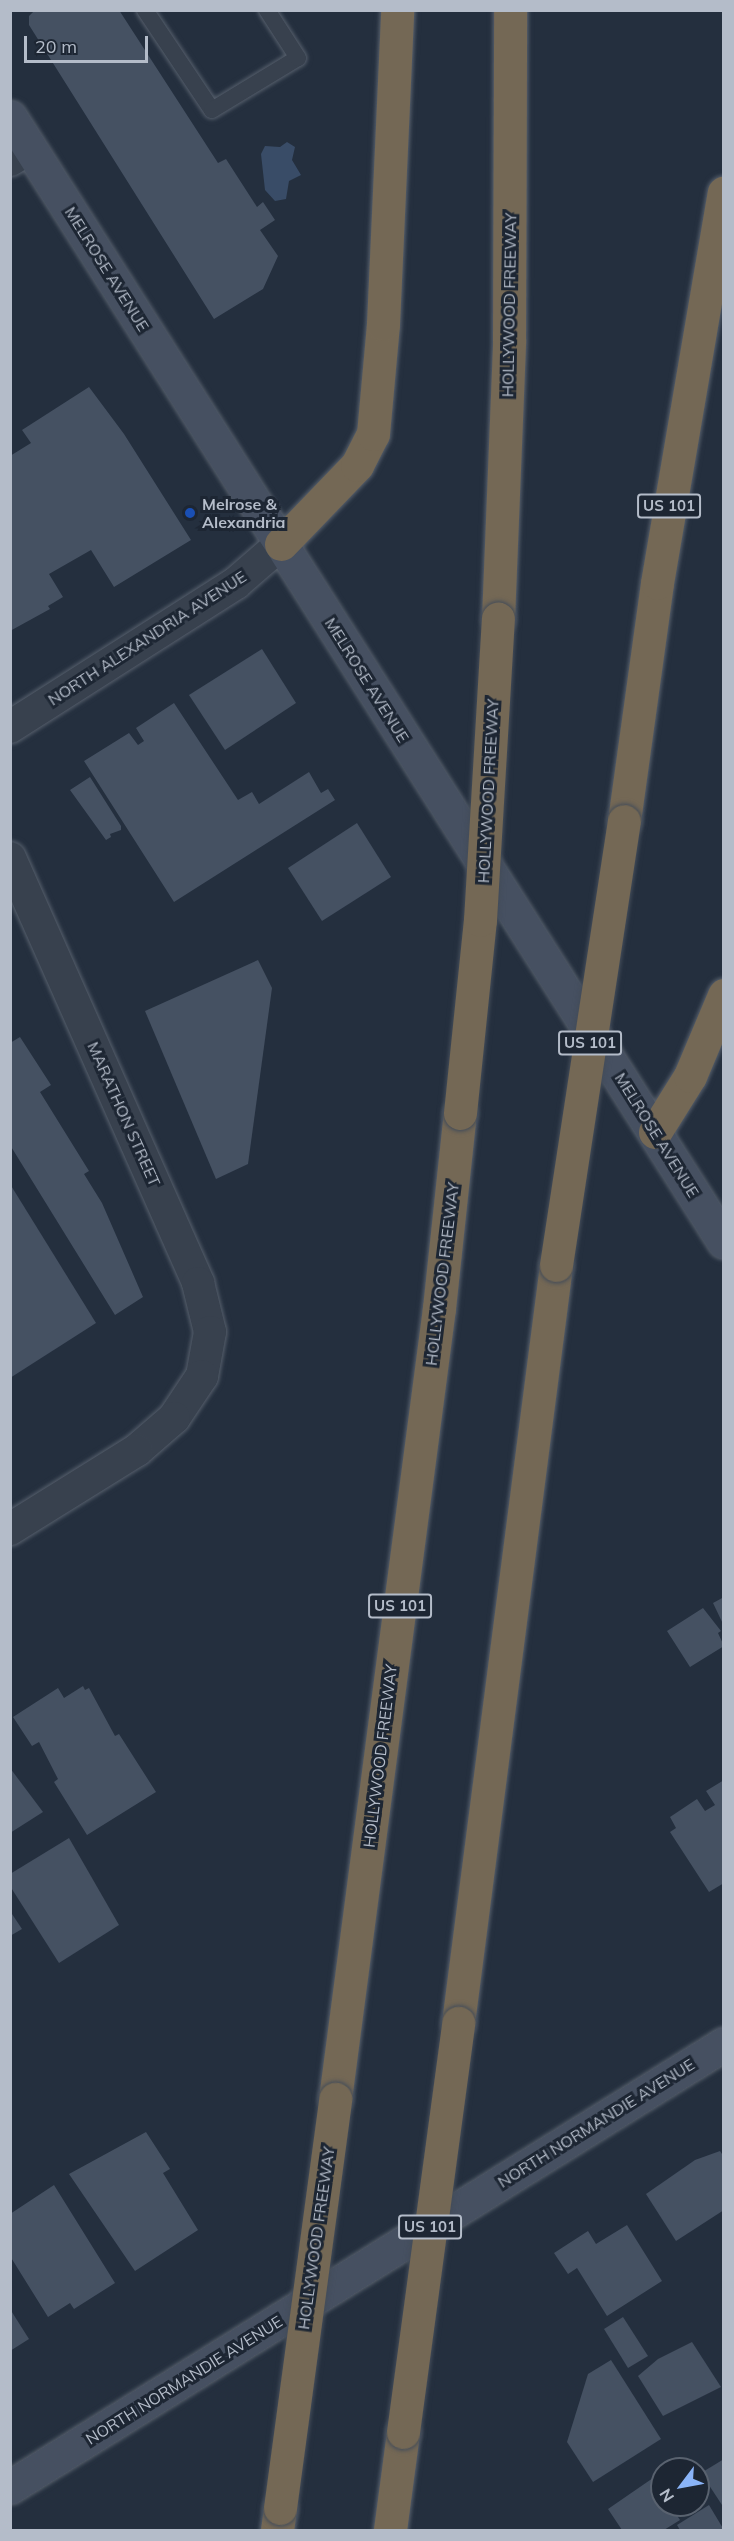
<!DOCTYPE html>
<style>
body{margin:0}
#map{position:relative;width:734px;height:2541px;overflow:hidden;background:#242f3e;font-family:Mulish,sans-serif}
div>[style]{position:absolute}
.water>*{inset:0;background:#394c67}
.building>*{inset:0;background:#455162}
.roads{filter:drop-shadow(0 0 2px #565f6c) drop-shadow(0 0 2px #565f6c)}
.service>*{height:16px;margin:-8px;padding:0 8px;transform-origin:8px;border-radius:8px;background:#38414e}
.minor>*{height:32px;margin:-16px;padding:0 16px;transform-origin:16px;border-radius:16px;background:#38414e}
.secondary>*{height:33px;margin:-16.5px;padding:0 16.5px;transform-origin:16.5px;border-radius:16.5px;background:#465061}
.motorway>*{height:33px;margin:-16.5px;padding:0 16.5px;transform-origin:16.5px;border-radius:16.5px;background:#746855}
.bridges{filter:drop-shadow(0 0 2px #434c59) drop-shadow(0 0 2px #434c59)}
.motorway-bridge>*{height:33px;margin:-16.5px;padding:0 16.5px;transform-origin:16.5px;border-radius:16.5px;background:#746855}
.dots>*{width:16px;height:16px;translate:-50% -50%;box-sizing:border-box;border:3px solid #1d2633;border-radius:50%}
span{translate:-50% -50%;white-space:nowrap;text-align:center;line-height:1.15;-webkit-text-stroke:6px #1d2633;paint-order:stroke}
.shield-label span{padding:2px 4px;background:#1d2633;border:2px solid;border-radius:4px;-webkit-text-stroke-width:0}
.shield-label{font-size:15px;color:#b4bcc9;font-weight:700}
.street-label{font-size:16px;color:#b4bcc9}
.poi-label{font-size:16px;color:#b4bcc9;font-weight:700}
.left{translate:0 -50%;text-align:left}
.frame{position:absolute;inset:0;border:12px solid #b4bcc9;pointer-events:none}
.north{position:absolute;left:650px;top:2457px;width:60px;height:60px;box-sizing:border-box;background:#1d2633;border:2px solid #59626f;border-radius:50%;rotate:238deg;font-size:16px;font-weight:700;line-height:24px;text-align:center;color:#b4bcc9}
.north::after{content:'';display:block;margin:auto;width:21px;height:27px;background:#8ab4f8;clip-path:polygon(50% 0,100% 100%,50% 72%,0 100%)}
.scale{position:absolute;left:24px;top:36px;width:124px;height:27px;box-sizing:border-box;border:3px solid #b4bcc9;border-top:0;padding-left:8px;font-size:18px;line-height:21px;white-space:nowrap;color:#b4bcc9;-webkit-text-stroke:4px #1d2633;paint-order:stroke}
</style>
<div id="map">
<div class="water">
<i style="clip-path:polygon(287px 142px,295px 147px,292px 160px,301px 175px,289px 181px,286px 199px,275px 201px,265px 190px,261px 154px,265px 146px,280px 147px)"></i>
</div>
<div class="building">
<i style="clip-path:polygon(35px 10px,119px 10px,218px 163px,226px 159px,257px 207px,263px 202px,275px 220px,260px 230px,278px 256px,263px 289px,214px 319px,29px 25px,29px 16px)"></i>
<i style="clip-path:polygon(89px 387px,124px 434px,191px 540px,114px 587px,91px 550px,49px 574px,63px 597px,48px 606px,50px 609px,10px 631px,10px 456px,31px 443px,22px 430px)"></i>
<i style="clip-path:polygon(262px 649px,296px 703px,225px 750px,189px 695px)"></i>
<i style="clip-path:polygon(174px 703px,238px 800px,252px 792px,259px 804px,309px 772px,321px 793px,328px 789px,335px 800px,174px 902px,84px 761px,129px 733px,138px 745px,144px 741px,136px 728px)"></i>
<i style="clip-path:polygon(90px 777px,121px 826px,121px 830px,110px 834px,111px 837px,106px 840px,70px 790px)"></i>
<i style="clip-path:polygon(357px 823px,391px 877px,322px 921px,288px 868px)"></i>
<i style="clip-path:polygon(258px 960px,272px 988px,248px 1164px,216px 1179px,145px 1011px)"></i>
<i style="clip-path:polygon(20px 1037px,51px 1085px,40px 1092px,89px 1171px,84px 1174px,102px 1203px,143px 1297px,115px 1315px,10px 1145px,10px 1043px)"></i>
<i style="clip-path:polygon(10px 1184px,96px 1323px,10px 1378px)"></i>
<i style="clip-path:polygon(724px 1597px,724px 1626px,713px 1603px)"></i>
<i style="clip-path:polygon(703px 1608px,721px 1631px,718px 1633px,724px 1646px,690px 1667px,667px 1631px)"></i>
<i style="clip-path:polygon(83px 1686px,85px 1690px,89px 1688px,115px 1736px,119px 1734px,156px 1792px,87px 1835px,54px 1782px,58px 1779px,39px 1742px,32px 1746px,13px 1717px,58px 1688px,64px 1698px)"></i>
<i style="clip-path:polygon(10px 1768px,43px 1812px,10px 1833px)"></i>
<i style="clip-path:polygon(724px 1780px,724px 1883px,709px 1892px,670px 1832px,676px 1828px,670px 1817px,697px 1799px,705px 1811px,715px 1805px,706px 1791px)"></i>
<i style="clip-path:polygon(69px 1838px,119px 1925px,59px 1963px,10px 1886px,10px 1874px)"></i>
<i style="clip-path:polygon(10px 1911px,22px 1929px,10px 1936px)"></i>
<i style="clip-path:polygon(146px 2132px,170px 2169px,163px 2173px,198px 2230px,135px 2271px,69px 2174px)"></i>
<i style="clip-path:polygon(720px 2151px,724px 2157px,724px 2210px,676px 2241px,646px 2194px,695px 2160px)"></i>
<i style="clip-path:polygon(54px 2185px,115px 2283px,74px 2309px,70px 2303px,48px 2317px,10px 2256px,10px 2214px)"></i>
<i style="clip-path:polygon(627px 2225px,662px 2281px,607px 2316px,577px 2268px,568px 2274px,554px 2253px,588px 2231px,596px 2244px)"></i>
<i style="clip-path:polygon(10px 2309px,29px 2339px,10px 2351px)"></i>
<i style="clip-path:polygon(623px 2317px,648px 2356px,628px 2368px,604px 2329px)"></i>
<i style="clip-path:polygon(692px 2342px,721px 2387px,663px 2416px,638px 2376px,658px 2359px)"></i>
<i style="clip-path:polygon(611px 2360px,661px 2439px,593px 2482px,567px 2442px,588px 2374px)"></i>
<i style="clip-path:polygon(724px 2459px,724px 2508px,701px 2473px)"></i>
<i style="clip-path:polygon(653px 2478px,662px 2492px,662px 2505px,670px 2505px,680px 2520px,664px 2530px,622px 2530px,608px 2509px)"></i>
<i style="clip-path:polygon(709px 2505px,724px 2530px,680px 2530px,677px 2525px)"></i>
</div>
<div class="roads">
<div class="service">
<i style="left:145px;top:10px;width:120px;rotate:56.2deg"></i>
<i style="left:212px;top:110px;width:100px;rotate:-31.2deg"></i>
<i style="left:298px;top:58px;width:57px;rotate:-122.9deg"></i>
</div>
<div class="minor">
<i style="left:10px;top:160px;width:23px;rotate:-31deg"></i>
<i style="left:10px;top:727px;width:268px;rotate:-32.5deg"></i>
<i style="left:236px;top:583px;width:60px;rotate:-40.9deg"></i>
<i style="left:10px;top:858px;width:465px;rotate:66.1deg"></i>
<i style="left:198px;top:1283px;width:50px;rotate:76.2deg"></i>
<i style="left:210px;top:1332px;width:45px;rotate:100.3deg"></i>
<i style="left:202px;top:1376px;width:50px;rotate:123.7deg"></i>
<i style="left:174px;top:1418px;width:49px;rotate:139.1deg"></i>
<i style="left:137px;top:1450px;width:150px;rotate:148.1deg"></i>
</div>
<div class="secondary">
<i style="left:10px;top:117px;width:1332px;rotate:57.6deg"></i>
<i style="left:10px;top:2487px;width:840px;rotate:-31.82deg"></i>
</div>
<div class="motorway">
<i style="left:281px;top:544px;width:110px;rotate:-46.1deg"></i>
<i style="left:357px;top:465px;width:35px;rotate:-63deg"></i>
<i style="left:373px;top:434px;width:110px;rotate:-84.8deg"></i>
<i style="left:383px;top:324px;width:314px;rotate:-87.4deg"></i>
<i style="left:498px;top:619px;width:279px;rotate:-87.7deg"></i>
<i style="left:509px;top:340px;width:330px;rotate:-89.8deg"></i>
<i style="left:624px;top:821px;width:240px;rotate:-82.1deg"></i>
<i style="left:657px;top:583px;width:396px;rotate:-80.3deg"></i>
<i style="left:655px;top:1132px;width:66px;rotate:-58deg"></i>
<i style="left:690px;top:1076px;width:88px;rotate:-67.2deg"></i>
<i style="left:458px;top:2023px;width:764px;rotate:-82.63deg"></i>
<i style="left:335px;top:2099px;width:798px;rotate:-82.51deg"></i>
<i style="left:439px;top:1308px;width:196px;rotate:-83.9deg"></i>
<i style="left:277px;top:2530px;width:22px;rotate:-82deg"></i>
<i style="left:390px;top:2530px;width:99px;rotate:-82.4deg"></i>
</div>
</div>
<div class="bridges">
<div class="motorway-bridge">
<i style="left:460px;top:1113px;width:194px;rotate:-84.1deg"></i>
<i style="left:480px;top:920px;width:302px;rotate:-86.6deg"></i>
<i style="left:556px;top:1265px;width:449px;rotate:-81.3deg"></i>
<i style="left:403px;top:2432px;width:413px;rotate:-82.3deg"></i>
<i style="left:280px;top:2508px;width:413px;rotate:-82.3deg"></i>
</div>
</div>
<div class="dots">
<i style="left:190px;top:513px;background:#1a4fb4"></i>
</div>
<div class="shield-label">
<span style="left:669px;top:506px">US 101</span>
<span style="left:590px;top:1043px">US 101</span>
<span style="left:400px;top:1606px">US 101</span>
<span style="left:430px;top:2227px">US 101</span>
</div>
<div class="street-label">
<span style="left:107px;top:269px;rotate:58deg">MELROSE AVENUE</span>
<span style="left:509px;top:305px;rotate:-89deg">HOLLYWOOD FREEWAY</span>
<span style="left:147px;top:638px;rotate:-33deg">NORTH ALEXANDRIA AVENUE</span>
<span style="left:367px;top:680px;rotate:58deg">MELROSE AVENUE</span>
<span style="left:488px;top:791px;rotate:-87deg">HOLLYWOOD FREEWAY</span>
<span style="left:124px;top:1114px;rotate:66deg">MARATHON STREET</span>
<span style="left:657px;top:1135px;rotate:58deg">MELROSE AVENUE</span>
<span style="left:442px;top:1274px;rotate:-83deg">HOLLYWOOD FREEWAY</span>
<span style="left:380px;top:1756px;rotate:-83deg">HOLLYWOOD FREEWAY</span>
<span style="left:596px;top:2123px;rotate:-32deg">NORTH NORMANDIE AVENUE</span>
<span style="left:316px;top:2238px;rotate:-82deg">HOLLYWOOD FREEWAY</span>
<span style="left:184px;top:2380px;rotate:-32deg">NORTH NORMANDIE AVENUE</span>
</div>
<div class="poi-label">
<span class="left" style="left:202px;top:513px">Melrose &amp;<br>Alexandria</span>
</div>
<div class="frame"></div>
<div class="north">N</div>
<div class="scale">20 m</div>
</div>
